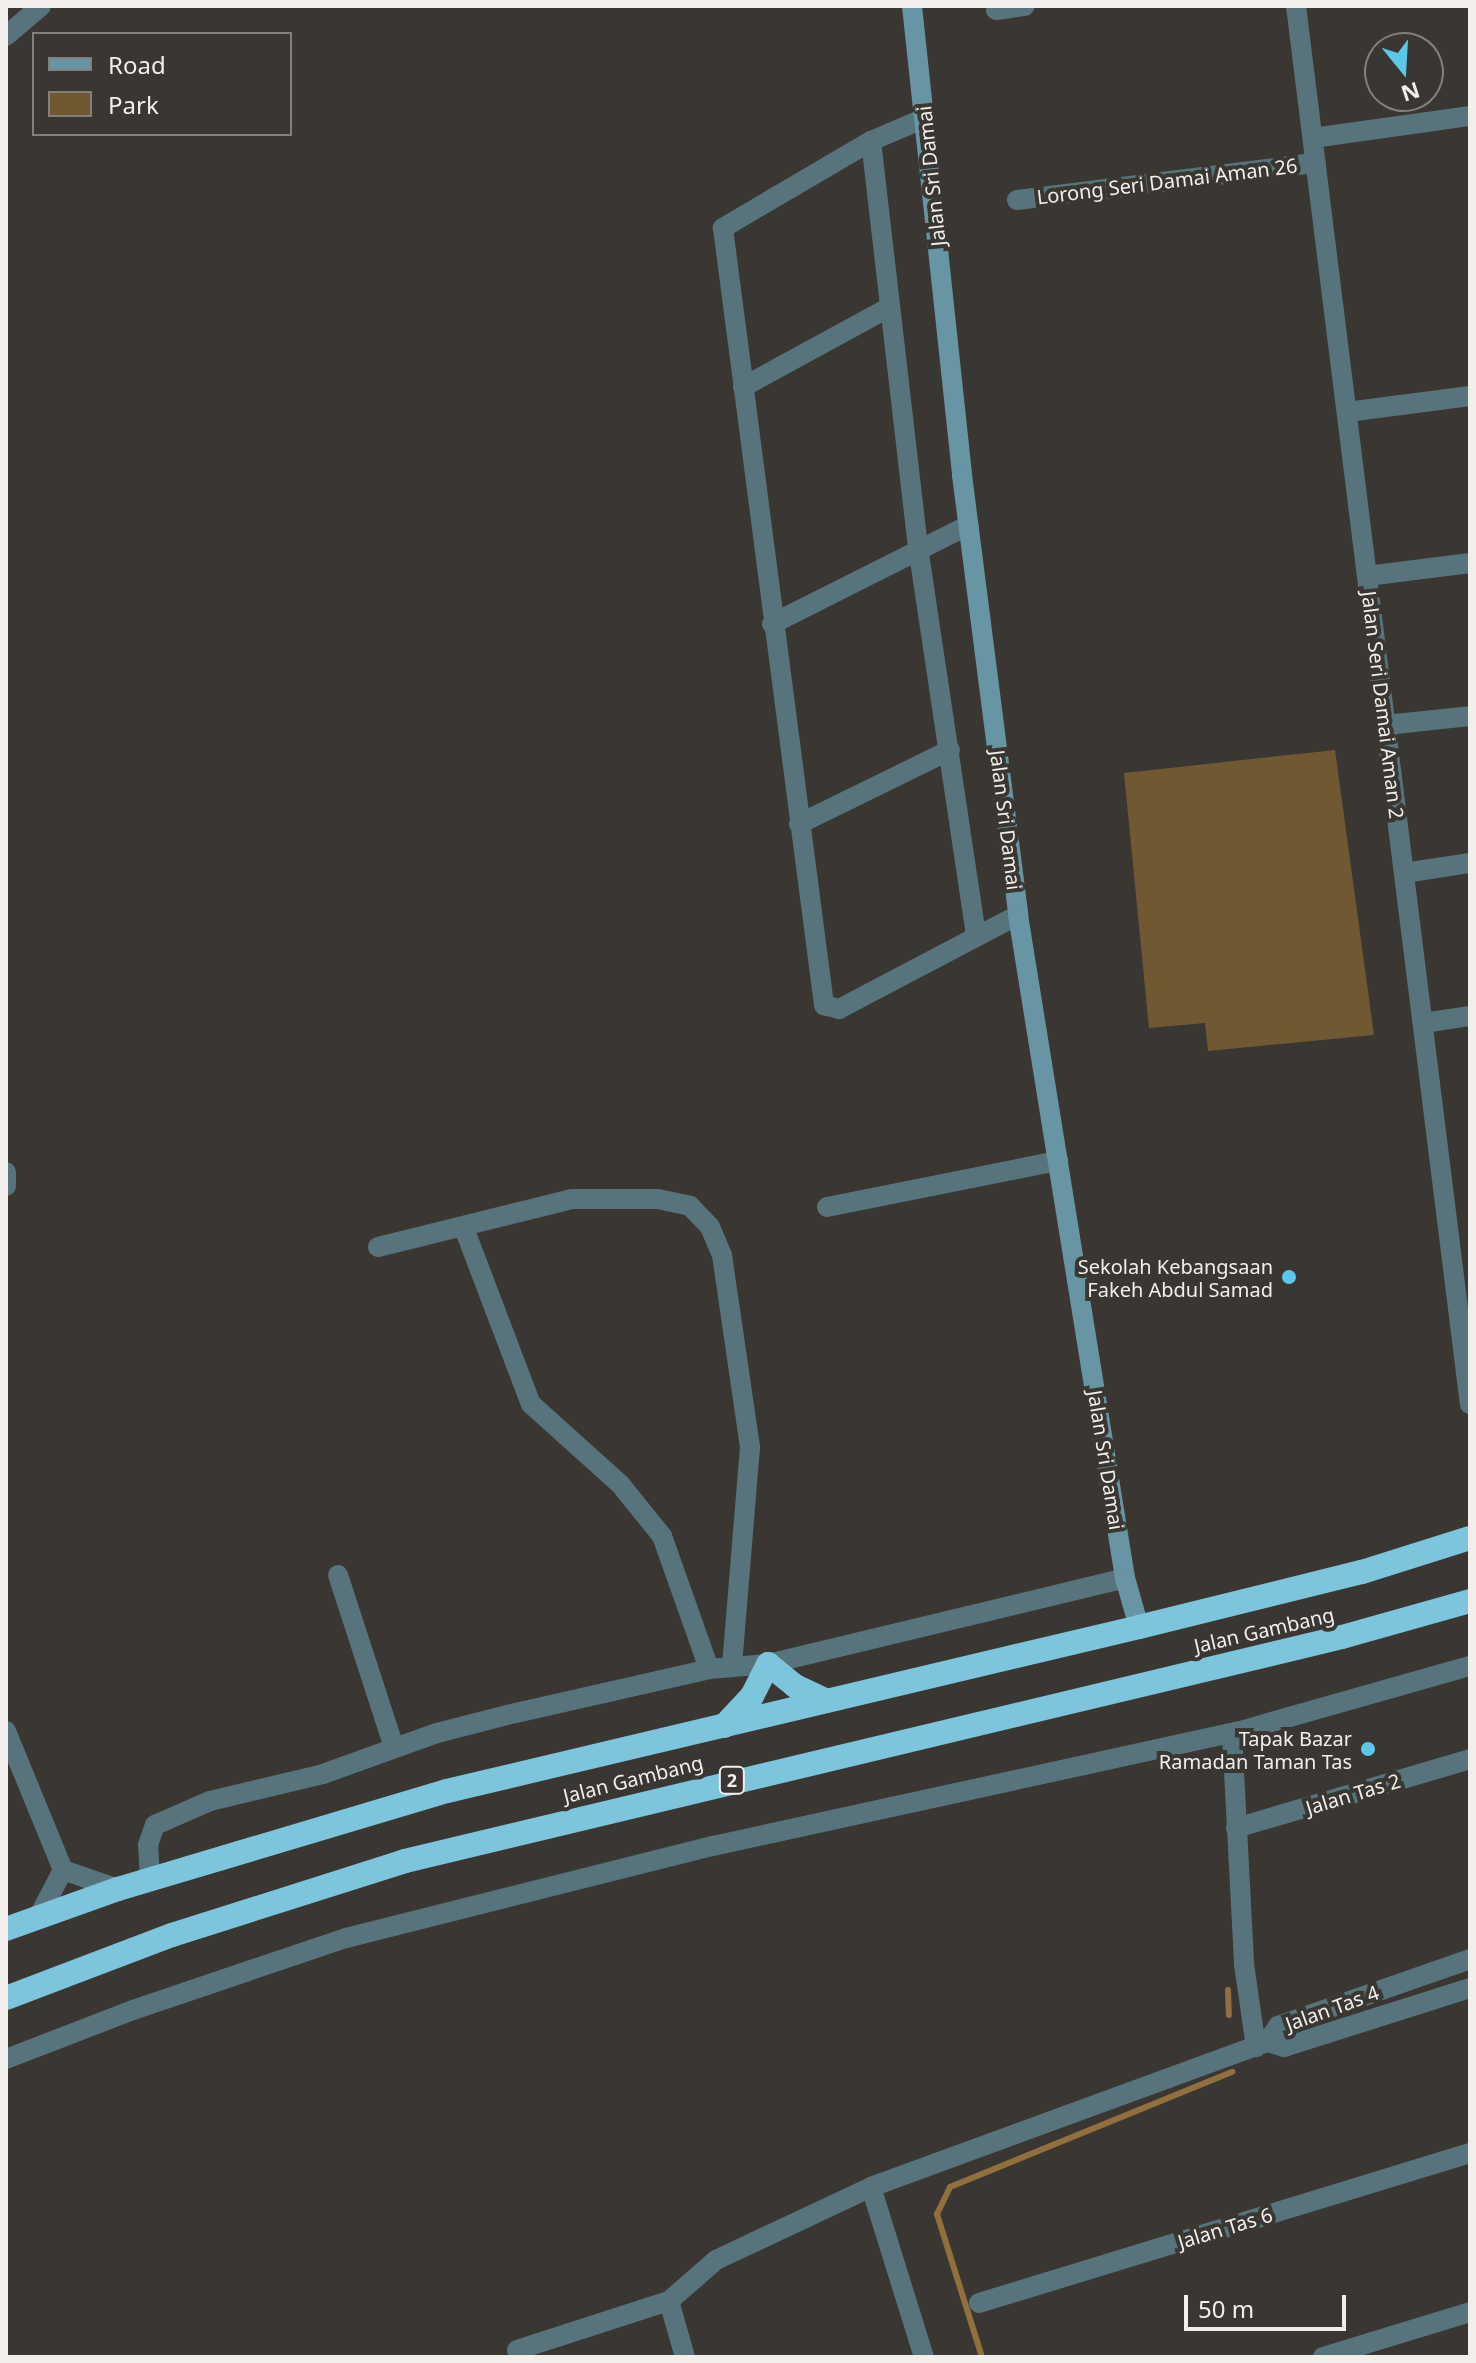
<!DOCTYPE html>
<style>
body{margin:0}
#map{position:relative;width:1476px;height:2363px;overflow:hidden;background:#3a3732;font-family:"Noto Sans",sans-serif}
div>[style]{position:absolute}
.green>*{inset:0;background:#705833}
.stream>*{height:6px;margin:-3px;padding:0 3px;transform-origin:3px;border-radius:3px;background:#91703e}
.street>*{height:20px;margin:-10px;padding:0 10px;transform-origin:10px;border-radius:10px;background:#57747d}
.secondary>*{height:20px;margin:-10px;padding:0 10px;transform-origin:10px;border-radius:10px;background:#6795a3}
.highway>*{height:24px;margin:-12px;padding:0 12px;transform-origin:12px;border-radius:12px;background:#7cc5dc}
.dots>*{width:22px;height:22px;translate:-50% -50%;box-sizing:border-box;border:4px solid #3a3732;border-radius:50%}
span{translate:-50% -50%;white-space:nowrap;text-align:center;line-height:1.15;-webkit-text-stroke:8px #3a3732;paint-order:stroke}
.shield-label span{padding:2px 6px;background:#3a3732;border:2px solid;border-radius:6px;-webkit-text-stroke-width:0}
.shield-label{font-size:18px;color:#f1eeeb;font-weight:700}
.street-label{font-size:20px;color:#f1eeeb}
.poi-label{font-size:20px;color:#f1eeeb}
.right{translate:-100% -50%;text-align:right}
.frame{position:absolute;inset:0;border:8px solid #f1eeeb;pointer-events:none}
.legend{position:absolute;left:32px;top:32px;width:260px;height:104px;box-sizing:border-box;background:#3a3732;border:2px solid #83807c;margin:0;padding:10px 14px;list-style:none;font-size:24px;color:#f1eeeb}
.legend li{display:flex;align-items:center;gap:16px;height:40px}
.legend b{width:40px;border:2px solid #83807c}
.north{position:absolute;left:1364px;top:32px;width:80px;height:80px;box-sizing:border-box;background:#3a3732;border:2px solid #83807c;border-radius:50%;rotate:162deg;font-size:22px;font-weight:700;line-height:32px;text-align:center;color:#f1eeeb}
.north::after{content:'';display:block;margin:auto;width:28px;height:36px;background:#5bc8e7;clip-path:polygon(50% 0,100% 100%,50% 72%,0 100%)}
.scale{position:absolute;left:1184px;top:2295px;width:162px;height:36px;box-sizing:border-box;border:4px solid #f1eeeb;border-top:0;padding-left:10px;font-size:24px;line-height:28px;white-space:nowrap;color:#f1eeeb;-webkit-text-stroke:6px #3a3732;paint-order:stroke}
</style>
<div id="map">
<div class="green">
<i style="clip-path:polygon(1335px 750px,1374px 1035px,1208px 1051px,1205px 1023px,1149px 1028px,1124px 773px)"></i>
</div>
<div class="stream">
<i style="left:1228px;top:1990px;width:25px;rotate:88deg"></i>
<i style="left:982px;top:2357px;width:150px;rotate:-107.5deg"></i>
<i style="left:937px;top:2214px;width:30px;rotate:-64deg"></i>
<i style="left:950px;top:2187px;width:305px;rotate:-22.2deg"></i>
</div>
<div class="street">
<i style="left:1296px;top:6px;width:1409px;rotate:82.91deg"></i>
<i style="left:996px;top:10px;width:29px;rotate:-8deg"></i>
<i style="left:6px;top:36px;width:46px;rotate:-40.6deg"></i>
<i style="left:925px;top:118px;width:59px;rotate:156.9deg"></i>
<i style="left:871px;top:141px;width:409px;rotate:83.4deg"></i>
<i style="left:918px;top:547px;width:390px;rotate:81.5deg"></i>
<i style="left:1313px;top:138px;width:159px;rotate:-8deg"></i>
<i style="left:871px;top:141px;width:172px;rotate:149.6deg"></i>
<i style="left:723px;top:228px;width:784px;rotate:82.59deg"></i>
<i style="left:824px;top:1005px;width:16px;rotate:15deg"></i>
<i style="left:839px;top:1009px;width:202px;rotate:-27.7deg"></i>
<i style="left:1017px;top:200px;width:301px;rotate:-7.1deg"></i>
<i style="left:743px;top:387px;width:165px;rotate:-28.6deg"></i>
<i style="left:1347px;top:412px;width:124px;rotate:-7.4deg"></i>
<i style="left:1367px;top:576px;width:104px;rotate:-7.2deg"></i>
<i style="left:772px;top:624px;width:220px;rotate:-26.7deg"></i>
<i style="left:1386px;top:725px;width:84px;rotate:-6.1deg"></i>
<i style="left:799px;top:824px;width:168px;rotate:-26.1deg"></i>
<i style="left:1404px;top:873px;width:67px;rotate:-8.6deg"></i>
<i style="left:1423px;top:1023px;width:48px;rotate:-8.5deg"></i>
<i style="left:6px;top:1172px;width:14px;rotate:90deg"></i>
<i style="left:827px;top:1207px;width:236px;rotate:-11.3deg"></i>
<i style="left:464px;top:1228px;width:188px;rotate:69.2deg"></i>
<i style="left:531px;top:1404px;width:120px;rotate:42deg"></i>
<i style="left:620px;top:1484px;width:67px;rotate:51.1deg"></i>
<i style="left:662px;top:1536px;width:141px;rotate:70.5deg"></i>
<i style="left:378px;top:1247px;width:200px;rotate:-13.9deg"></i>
<i style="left:572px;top:1199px;width:86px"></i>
<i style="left:658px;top:1199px;width:33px;rotate:12deg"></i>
<i style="left:690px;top:1206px;width:29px;rotate:46deg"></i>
<i style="left:710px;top:1227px;width:30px;rotate:67deg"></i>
<i style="left:722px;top:1255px;width:194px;rotate:81.7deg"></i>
<i style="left:750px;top:1447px;width:221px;rotate:94.7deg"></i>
<i style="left:338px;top:1575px;width:181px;rotate:72deg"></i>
<i style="left:6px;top:1731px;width:150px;rotate:67.7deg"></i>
<i style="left:63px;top:1870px;width:58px;rotate:19.1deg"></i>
<i style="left:1232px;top:1733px;width:231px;rotate:87deg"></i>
<i style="left:1244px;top:1964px;width:84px;rotate:81.8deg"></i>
<i style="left:1236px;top:1828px;width:244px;rotate:-16.4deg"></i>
<i style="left:150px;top:1880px;width:35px;rotate:-93deg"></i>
<i style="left:148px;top:1845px;width:21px;rotate:-71deg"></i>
<i style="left:155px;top:1825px;width:60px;rotate:-23.6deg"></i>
<i style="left:210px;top:1801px;width:116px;rotate:-13.4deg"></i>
<i style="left:323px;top:1774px;width:121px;rotate:-19.8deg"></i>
<i style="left:437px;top:1733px;width:72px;rotate:-14.4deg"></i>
<i style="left:507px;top:1715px;width:207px;rotate:-12.8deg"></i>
<i style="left:709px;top:1669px;width:59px;rotate:-4.8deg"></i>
<i style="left:768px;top:1664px;width:367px;rotate:-13.5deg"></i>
<i style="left:39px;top:1916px;width:52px;rotate:-62.4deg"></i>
<i style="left:1267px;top:2042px;width:19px;rotate:-55deg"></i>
<i style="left:1278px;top:2026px;width:203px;rotate:-19.2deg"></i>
<i style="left:1267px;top:2042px;width:18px;rotate:16deg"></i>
<i style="left:1284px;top:2047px;width:195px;rotate:-17.6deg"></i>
<i style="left:6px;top:2059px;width:136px;rotate:-21.1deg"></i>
<i style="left:133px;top:2010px;width:225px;rotate:-18.7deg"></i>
<i style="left:346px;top:1938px;width:378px;rotate:-14.1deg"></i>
<i style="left:713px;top:1846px;width:539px;rotate:-12.31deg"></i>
<i style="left:1240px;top:1731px;width:239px;rotate:-15.8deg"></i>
<i style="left:871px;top:2187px;width:178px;rotate:72.7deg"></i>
<i style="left:669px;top:2301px;width:58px;rotate:74.1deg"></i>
<i style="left:979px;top:2303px;width:513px;rotate:-16.99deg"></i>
<i style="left:517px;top:2350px;width:160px;rotate:-17.9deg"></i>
<i style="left:669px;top:2301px;width:62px;rotate:-41.1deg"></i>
<i style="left:716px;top:2260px;width:171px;rotate:-25.2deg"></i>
<i style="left:871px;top:2187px;width:422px;rotate:-20.1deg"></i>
<i style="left:1323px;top:2357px;width:154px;rotate:-17deg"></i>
</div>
<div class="secondary">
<i style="left:912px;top:6px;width:472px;rotate:83.9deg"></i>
<i style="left:962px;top:475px;width:444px;rotate:82.7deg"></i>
<i style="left:1018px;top:915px;width:672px;rotate:80.83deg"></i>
<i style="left:1125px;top:1578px;width:51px;rotate:74.1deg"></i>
</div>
<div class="highway">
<i style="left:724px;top:1726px;width:41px;rotate:-47deg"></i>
<i style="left:752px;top:1696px;width:36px;rotate:-63deg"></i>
<i style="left:768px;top:1664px;width:35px;rotate:39deg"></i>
<i style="left:795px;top:1686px;width:35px;rotate:25deg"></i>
<i style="left:6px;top:1929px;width:119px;rotate:-19.7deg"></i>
<i style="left:118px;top:1889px;width:343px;rotate:-16.6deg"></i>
<i style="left:447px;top:1791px;width:711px;rotate:-13.33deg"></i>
<i style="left:1139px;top:1627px;width:230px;rotate:-13.9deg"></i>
<i style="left:1362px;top:1572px;width:113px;rotate:-17.5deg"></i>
<i style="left:6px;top:1998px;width:178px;rotate:-20.8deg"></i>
<i style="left:172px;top:1935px;width:244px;rotate:-17.6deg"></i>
<i style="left:405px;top:1861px;width:963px;rotate:-13.44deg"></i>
<i style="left:1342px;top:1637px;width:133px;rotate:-15.7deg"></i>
</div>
<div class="dots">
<i style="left:1289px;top:1277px;background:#5bc8e7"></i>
<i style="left:1368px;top:1749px;background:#5bc8e7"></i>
</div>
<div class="shield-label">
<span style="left:732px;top:1780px">2</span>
</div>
<div class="street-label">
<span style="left:931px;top:176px;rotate:-96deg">Jalan Sri Damai</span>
<span style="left:1167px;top:181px;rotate:-7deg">Lorong Seri Damai Aman 26</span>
<span style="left:1383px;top:705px;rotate:83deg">Jalan Seri Damai Aman 2</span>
<span style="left:1006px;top:820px;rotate:83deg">Jalan Sri Damai</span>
<span style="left:1106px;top:1460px;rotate:81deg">Jalan Sri Damai</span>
<span style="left:1264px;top:1630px;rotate:-13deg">Jalan Gambang</span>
<span style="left:633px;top:1779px;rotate:-14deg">Jalan Gambang</span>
<span style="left:1353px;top:1794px;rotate:-17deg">Jalan Tas 2</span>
<span style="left:1332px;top:2008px;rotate:-20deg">Jalan Tas 4</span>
<span style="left:1225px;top:2228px;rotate:-17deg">Jalan Tas 6</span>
</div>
<div class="poi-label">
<span class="right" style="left:1273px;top:1278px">Sekolah Kebangsaan<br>Fakeh Abdul Samad</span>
<span class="right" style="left:1352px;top:1750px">Tapak Bazar<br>Ramadan Taman Tas</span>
</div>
<div class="frame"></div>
<ul class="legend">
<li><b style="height:10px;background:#6795a3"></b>Road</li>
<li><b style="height:22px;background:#705833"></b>Park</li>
</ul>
<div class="north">N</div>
<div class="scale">50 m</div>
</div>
